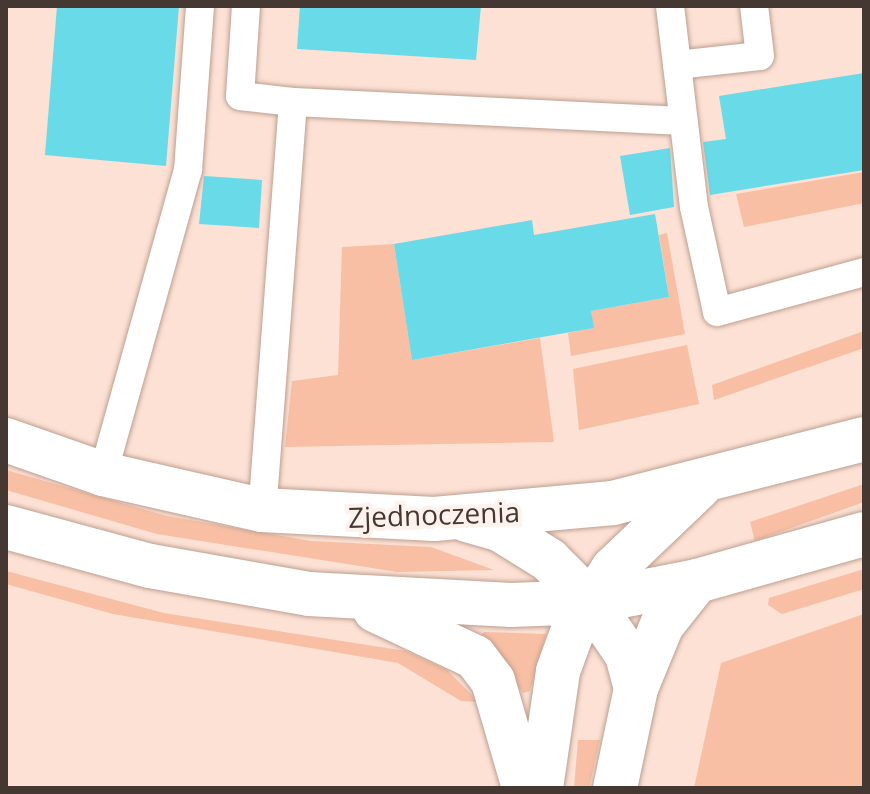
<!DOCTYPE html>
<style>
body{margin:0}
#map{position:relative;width:870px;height:794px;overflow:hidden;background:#fce1d4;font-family:"Open Sans",sans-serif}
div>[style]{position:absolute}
.green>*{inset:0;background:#f8bfa4}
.building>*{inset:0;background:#69dae7}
.roads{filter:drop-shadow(0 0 2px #be9f90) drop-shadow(0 0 2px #be9f90)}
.lane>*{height:28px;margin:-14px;padding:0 14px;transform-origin:14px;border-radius:14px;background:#fff}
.secondary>*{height:44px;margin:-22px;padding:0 22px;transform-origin:22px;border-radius:22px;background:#fff}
span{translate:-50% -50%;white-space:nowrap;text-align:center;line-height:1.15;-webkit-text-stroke:8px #fff1eb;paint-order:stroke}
.street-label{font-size:28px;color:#453832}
.frame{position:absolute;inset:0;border:8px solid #453832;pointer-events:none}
</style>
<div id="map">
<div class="green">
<i style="clip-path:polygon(864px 172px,864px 203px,744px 227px,736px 194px)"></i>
<i style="clip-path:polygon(667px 233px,685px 334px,571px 356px,568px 333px,593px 328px,591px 311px,669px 297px,659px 235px)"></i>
<i style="clip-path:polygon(394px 244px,412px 360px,540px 338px,554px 442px,285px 447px,292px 381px,338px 375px,342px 247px)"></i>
<i style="clip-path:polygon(864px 331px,864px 348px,714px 400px,712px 385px)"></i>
<i style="clip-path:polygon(687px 345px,699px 404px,579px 430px,573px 369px)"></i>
<i style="clip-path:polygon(6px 470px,167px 516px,311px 541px,431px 547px,494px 570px,397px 572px,157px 534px,6px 490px)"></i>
<i style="clip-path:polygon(864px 484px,864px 502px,755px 541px,750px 522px)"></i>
<i style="clip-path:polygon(864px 569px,864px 589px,782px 614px,768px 605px,769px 598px)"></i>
<i style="clip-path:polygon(6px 571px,164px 613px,406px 651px,447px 670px,479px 702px,461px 701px,398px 663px,113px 614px,6px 584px)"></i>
<i style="clip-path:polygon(864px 614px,864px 788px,694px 788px,721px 663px)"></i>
<i style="clip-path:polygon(484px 632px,546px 634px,530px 691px,523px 693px,479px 636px)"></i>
<i style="clip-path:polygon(578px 740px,600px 740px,589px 788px,574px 788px)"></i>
</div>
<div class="building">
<i style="clip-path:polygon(57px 6px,179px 6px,166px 166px,45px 155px)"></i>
<i style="clip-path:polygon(300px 6px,481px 6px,476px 60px,297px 49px)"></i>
<i style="clip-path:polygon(864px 73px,864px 170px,710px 195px,703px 142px,726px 139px,719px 96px)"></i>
<i style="clip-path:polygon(670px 148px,674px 207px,630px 215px,620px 156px)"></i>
<i style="clip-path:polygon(204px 176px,262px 180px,259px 228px,199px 224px)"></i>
<i style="clip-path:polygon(655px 214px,669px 297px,591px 311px,594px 328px,412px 360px,394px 244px,532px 220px,534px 235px)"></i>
</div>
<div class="roads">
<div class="lane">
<i style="left:246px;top:6px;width:90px;rotate:93.8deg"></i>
<i style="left:240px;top:96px;width:53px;rotate:6.5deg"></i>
<i style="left:293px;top:102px;width:409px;rotate:94.3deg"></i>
<i style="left:670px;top:6px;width:202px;rotate:83.2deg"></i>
<i style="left:694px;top:207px;width:107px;rotate:77.6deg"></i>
<i style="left:717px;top:312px;width:152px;rotate:-15.2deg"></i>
<i style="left:677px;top:65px;width:83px;rotate:-6.2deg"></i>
<i style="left:760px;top:56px;width:50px;rotate:-96.8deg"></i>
<i style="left:293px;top:102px;width:391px;rotate:2.8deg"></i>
<i style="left:103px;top:474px;width:316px;rotate:-74.4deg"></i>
<i style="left:188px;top:170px;width:164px;rotate:-85.8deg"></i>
</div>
<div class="secondary">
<i style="left:6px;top:440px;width:103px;rotate:19.3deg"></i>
<i style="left:103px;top:474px;width:163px;rotate:12.8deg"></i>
<i style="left:262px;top:510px;width:172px;rotate:3deg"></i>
<i style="left:434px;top:519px;width:180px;rotate:-5.1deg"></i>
<i style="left:613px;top:503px;width:259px;rotate:-14.3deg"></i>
<i style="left:467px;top:520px;width:35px;rotate:16deg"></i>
<i style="left:501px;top:530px;width:57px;rotate:32deg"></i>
<i style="left:549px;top:560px;width:59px;rotate:45deg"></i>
<i style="left:591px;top:602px;width:64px;rotate:55.8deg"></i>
<i style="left:627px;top:655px;width:34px;rotate:75deg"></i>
<i style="left:6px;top:527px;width:149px;rotate:15.2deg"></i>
<i style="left:150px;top:566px;width:161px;rotate:10deg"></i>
<i style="left:309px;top:594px;width:202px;rotate:3.1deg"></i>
<i style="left:511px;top:605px;width:80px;rotate:-2.1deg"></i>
<i style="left:591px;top:602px;width:108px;rotate:-11.2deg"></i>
<i style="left:697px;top:581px;width:173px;rotate:-15.7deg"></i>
<i style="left:375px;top:610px;width:110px;rotate:25.2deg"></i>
<i style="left:475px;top:657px;width:30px;rotate:53deg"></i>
<i style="left:493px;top:681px;width:111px;rotate:73.8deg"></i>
<i style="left:541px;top:788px;width:118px;rotate:-81.7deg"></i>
<i style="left:558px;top:671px;width:40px;rotate:-69.8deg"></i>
<i style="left:572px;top:633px;width:76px;rotate:-57.4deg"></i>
<i style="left:613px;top:569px;width:119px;rotate:-43.6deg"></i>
<i style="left:615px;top:788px;width:102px;rotate:-78.1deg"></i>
<i style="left:636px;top:688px;width:68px;rotate:-67.6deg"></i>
<i style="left:662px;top:625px;width:56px;rotate:-51.5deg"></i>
</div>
</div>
<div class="street-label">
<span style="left:434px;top:514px;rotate:-2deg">Zjednoczenia</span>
</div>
<div class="frame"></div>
</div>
